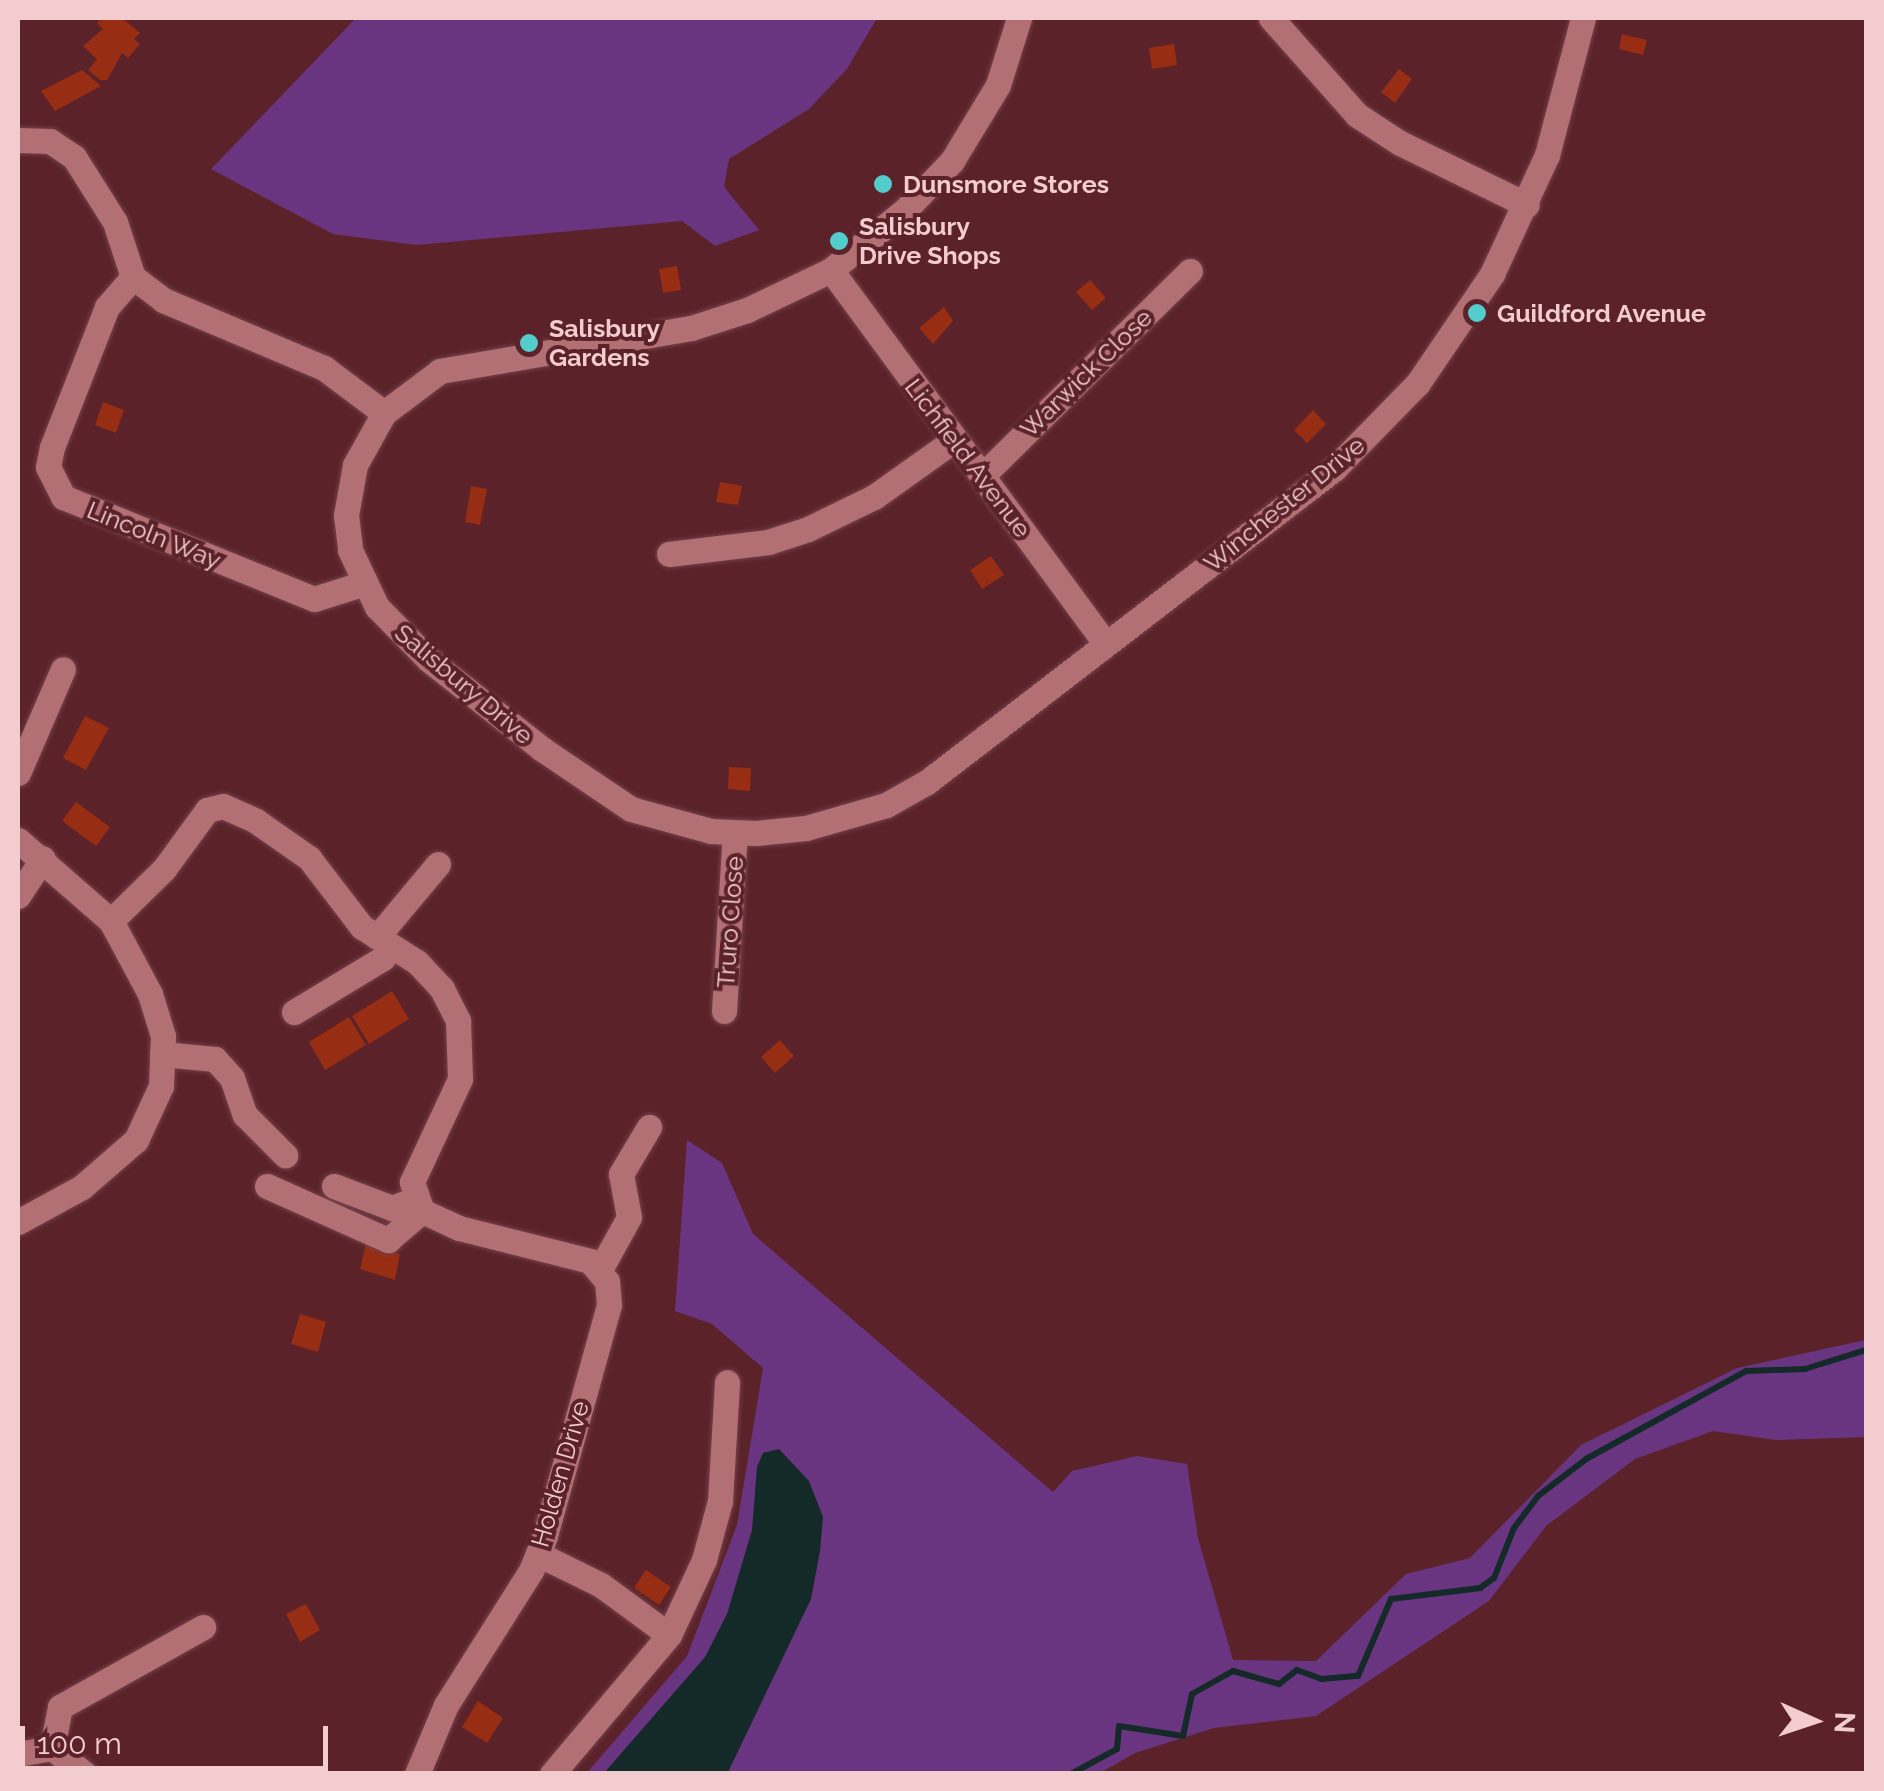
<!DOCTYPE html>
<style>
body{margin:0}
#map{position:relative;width:1884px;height:1791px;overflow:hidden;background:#5b2229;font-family:Raleway,sans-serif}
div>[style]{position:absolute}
.green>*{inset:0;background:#6a3580}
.water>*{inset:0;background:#132a29}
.stream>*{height:6px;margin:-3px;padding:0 3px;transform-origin:3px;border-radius:3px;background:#132a29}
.building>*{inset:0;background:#972d12}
.roads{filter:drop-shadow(0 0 2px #74414a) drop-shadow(0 0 2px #74414a)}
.minor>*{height:25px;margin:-12.5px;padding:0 12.5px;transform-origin:12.5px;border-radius:12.5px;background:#b27075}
.dots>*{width:28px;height:28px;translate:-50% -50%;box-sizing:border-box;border:5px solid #5b2229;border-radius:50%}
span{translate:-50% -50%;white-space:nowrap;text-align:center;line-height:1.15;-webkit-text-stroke:8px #5b2229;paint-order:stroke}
.poi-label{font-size:25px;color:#f2ccce;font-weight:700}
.left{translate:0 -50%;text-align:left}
.street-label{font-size:25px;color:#f2ccce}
.frame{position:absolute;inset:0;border:20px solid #f2ccce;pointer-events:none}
.north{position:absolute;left:1764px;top:1671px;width:100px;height:100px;-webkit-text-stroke:8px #5b2229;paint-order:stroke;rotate:93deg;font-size:28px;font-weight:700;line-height:40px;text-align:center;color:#f2ccce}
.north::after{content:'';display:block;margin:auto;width:35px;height:45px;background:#f2ccce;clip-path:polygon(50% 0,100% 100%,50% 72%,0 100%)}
.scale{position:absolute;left:20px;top:1726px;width:308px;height:45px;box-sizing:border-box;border:5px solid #f2ccce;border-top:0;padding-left:12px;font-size:30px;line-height:35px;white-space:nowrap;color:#f2ccce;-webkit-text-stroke:8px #5b2229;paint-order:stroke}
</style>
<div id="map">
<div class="green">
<i style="clip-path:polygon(356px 18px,877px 18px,847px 69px,809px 109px,729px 159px,724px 187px,759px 230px,715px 246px,682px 221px,416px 245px,333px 234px,211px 169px)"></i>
<i style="clip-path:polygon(687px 1140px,722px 1163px,753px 1234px,1053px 1492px,1072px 1471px,1137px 1456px,1187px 1464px,1198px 1538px,1233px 1660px,1316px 1661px,1406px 1574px,1470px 1558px,1581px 1445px,1737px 1368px,1866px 1340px,1866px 1437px,1776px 1440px,1713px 1431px,1635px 1459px,1546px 1526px,1489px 1601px,1316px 1716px,1214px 1728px,1135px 1753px,1100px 1773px,586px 1774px,687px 1656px,737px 1525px,763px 1368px,712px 1324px,675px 1311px)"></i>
</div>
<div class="water">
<i style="clip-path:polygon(779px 1449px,809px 1481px,823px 1517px,820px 1551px,811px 1599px,730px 1768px,727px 1774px,604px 1773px,705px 1657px,727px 1614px,752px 1530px,757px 1467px,763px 1453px)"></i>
</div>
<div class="stream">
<i style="left:1071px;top:1774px;width:52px;rotate:-28.5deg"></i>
<i style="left:1117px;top:1749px;width:23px;rotate:-85deg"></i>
<i style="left:1119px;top:1726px;width:65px;rotate:8.9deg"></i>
<i style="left:1183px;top:1736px;width:43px;rotate:-77.9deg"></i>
<i style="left:1192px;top:1694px;width:47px;rotate:-29.3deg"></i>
<i style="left:1233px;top:1671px;width:48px;rotate:15.8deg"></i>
<i style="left:1279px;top:1684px;width:23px;rotate:-38deg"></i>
<i style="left:1297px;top:1670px;width:27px;rotate:20deg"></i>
<i style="left:1322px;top:1679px;width:36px;rotate:-5deg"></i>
<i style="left:1358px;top:1676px;width:84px;rotate:-66.8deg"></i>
<i style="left:1391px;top:1599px;width:90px;rotate:-7deg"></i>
<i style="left:1480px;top:1588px;width:17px;rotate:-36deg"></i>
<i style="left:1494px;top:1578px;width:54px;rotate:-68.2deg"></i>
<i style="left:1514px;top:1528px;width:40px;rotate:-53deg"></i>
<i style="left:1538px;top:1496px;width:61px;rotate:-37.6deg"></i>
<i style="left:1586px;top:1459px;width:183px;rotate:-28.8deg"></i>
<i style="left:1746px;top:1371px;width:59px;rotate:-1.9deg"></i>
<i style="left:1805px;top:1369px;width:64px;rotate:-17.3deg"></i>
</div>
<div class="building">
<i style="clip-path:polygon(102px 18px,122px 18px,140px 33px,134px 39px,140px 44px,128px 58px,122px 53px,107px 80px,100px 80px,88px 70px,97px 59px,83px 46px,103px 29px,97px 23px)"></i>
<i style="clip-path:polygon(1622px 34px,1647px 40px,1643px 55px,1619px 49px)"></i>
<i style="clip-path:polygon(1174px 44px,1177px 65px,1152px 69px,1149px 48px)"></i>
<i style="clip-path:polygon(1399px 69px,1412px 79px,1395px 103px,1381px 92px)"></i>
<i style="clip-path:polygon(82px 70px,101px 86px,55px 111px,41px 91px)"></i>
<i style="clip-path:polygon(677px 266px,681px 290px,663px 293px,659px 269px)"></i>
<i style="clip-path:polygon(1090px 280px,1106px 298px,1092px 310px,1076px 292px)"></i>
<i style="clip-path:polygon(944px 307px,953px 321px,933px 344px,919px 328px)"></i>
<i style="clip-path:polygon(103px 402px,124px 410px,116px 433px,95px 425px)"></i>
<i style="clip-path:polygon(1313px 410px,1326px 424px,1307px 443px,1294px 430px)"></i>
<i style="clip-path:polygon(720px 482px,742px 486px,738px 505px,716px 502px)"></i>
<i style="clip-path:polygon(471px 486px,487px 489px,480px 525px,465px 522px)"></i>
<i style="clip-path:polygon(991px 556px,1004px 575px,982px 589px,970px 570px)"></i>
<i style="clip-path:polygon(85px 716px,109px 728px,86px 770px,63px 758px)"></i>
<i style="clip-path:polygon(729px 767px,751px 768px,750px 791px,728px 789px)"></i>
<i style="clip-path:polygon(76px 802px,110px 827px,96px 846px,62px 821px)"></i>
<i style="clip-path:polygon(392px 991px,409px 1019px,369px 1044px,352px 1016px)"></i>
<i style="clip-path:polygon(349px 1017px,366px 1045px,325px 1070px,309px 1042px)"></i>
<i style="clip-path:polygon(780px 1040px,794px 1056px,775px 1073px,761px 1057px)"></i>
<i style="clip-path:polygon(366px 1243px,400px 1254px,395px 1280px,360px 1269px)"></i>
<i style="clip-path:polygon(300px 1314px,326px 1322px,318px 1352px,291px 1344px)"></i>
<i style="clip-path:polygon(646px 1570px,671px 1587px,659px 1605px,634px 1588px)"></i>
<i style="clip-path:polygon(306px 1604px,320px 1630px,300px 1642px,286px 1614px)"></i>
<i style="clip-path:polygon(478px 1701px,503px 1718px,487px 1743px,462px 1727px)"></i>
</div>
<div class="roads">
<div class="minor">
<i style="left:1019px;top:18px;width:70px;rotate:107.4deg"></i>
<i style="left:998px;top:85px;width:89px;rotate:121.2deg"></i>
<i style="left:952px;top:161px;width:69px;rotate:133.8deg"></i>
<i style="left:904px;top:211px;width:94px;rotate:141.1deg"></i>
<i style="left:831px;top:270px;width:93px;rotate:154.5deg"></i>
<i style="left:747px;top:310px;width:59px;rotate:162.2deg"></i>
<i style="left:691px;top:328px;width:255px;rotate:170.3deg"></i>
<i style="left:440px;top:371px;width:70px;rotate:143.1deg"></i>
<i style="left:384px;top:413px;width:60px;rotate:119.1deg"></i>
<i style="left:355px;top:465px;width:51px;rotate:100.2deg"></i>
<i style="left:346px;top:515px;width:35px;rotate:83deg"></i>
<i style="left:350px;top:550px;width:63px;rotate:64.7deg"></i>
<i style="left:377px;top:607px;width:74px;rotate:45.5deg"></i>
<i style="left:429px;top:660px;width:144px;rotate:38.2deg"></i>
<i style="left:542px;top:749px;width:107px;rotate:34deg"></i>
<i style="left:631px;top:809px;width:83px;rotate:15.4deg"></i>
<i style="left:711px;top:831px;width:45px;rotate:2.5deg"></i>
<i style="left:756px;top:833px;width:50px;rotate:-5.7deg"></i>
<i style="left:806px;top:828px;width:83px;rotate:-16deg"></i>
<i style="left:886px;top:805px;width:47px;rotate:-29.3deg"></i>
<i style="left:927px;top:782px;width:513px;rotate:-37.56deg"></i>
<i style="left:1334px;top:469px;width:120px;rotate:-45.7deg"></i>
<i style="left:1418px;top:383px;width:132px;rotate:-55.8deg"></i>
<i style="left:1492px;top:274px;width:131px;rotate:-65.2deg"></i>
<i style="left:1547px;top:155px;width:142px;rotate:-75.3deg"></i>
<i style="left:1271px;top:18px;width:130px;rotate:48.4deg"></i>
<i style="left:1357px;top:115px;width:51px;rotate:33.1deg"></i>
<i style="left:1400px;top:143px;width:141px;rotate:26deg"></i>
<i style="left:18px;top:140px;width:32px;rotate:2deg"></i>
<i style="left:50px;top:141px;width:29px;rotate:34deg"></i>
<i style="left:74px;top:157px;width:77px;rotate:57.8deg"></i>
<i style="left:115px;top:222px;width:58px;rotate:71.9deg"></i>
<i style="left:133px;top:277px;width:40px;rotate:131deg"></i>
<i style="left:107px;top:307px;width:150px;rotate:111.4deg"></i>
<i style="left:52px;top:447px;width:20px;rotate:101deg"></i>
<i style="left:48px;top:467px;width:34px;rotate:63deg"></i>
<i style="left:63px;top:497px;width:271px;rotate:22.1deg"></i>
<i style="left:314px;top:599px;width:50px;rotate:-17.4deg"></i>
<i style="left:831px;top:270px;width:464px;rotate:53.7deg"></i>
<i style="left:133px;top:277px;width:38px;rotate:37deg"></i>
<i style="left:163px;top:300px;width:175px;rotate:22.9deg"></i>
<i style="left:324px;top:368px;width:75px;rotate:36.9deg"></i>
<i style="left:982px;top:476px;width:292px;rotate:-44.6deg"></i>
<i style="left:669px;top:554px;width:100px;rotate:-6.9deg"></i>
<i style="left:768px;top:542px;width:42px;rotate:-18deg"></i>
<i style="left:808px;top:529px;width:73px;rotate:-25.9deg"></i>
<i style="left:874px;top:497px;width:98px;rotate:-35.5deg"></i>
<i style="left:18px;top:773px;width:113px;rotate:-66.6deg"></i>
<i style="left:18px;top:840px;width:123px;rotate:41.1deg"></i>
<i style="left:111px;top:921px;width:83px;rotate:61.9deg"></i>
<i style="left:150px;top:994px;width:44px;rotate:72.8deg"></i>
<i style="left:163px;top:1036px;width:50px;rotate:92.3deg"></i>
<i style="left:161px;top:1086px;width:60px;rotate:114.8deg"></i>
<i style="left:136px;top:1140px;width:72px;rotate:139deg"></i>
<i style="left:82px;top:1187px;width:73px;rotate:151.3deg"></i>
<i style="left:18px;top:896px;width:45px;rotate:-56.7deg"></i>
<i style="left:111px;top:921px;width:74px;rotate:-44.5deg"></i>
<i style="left:164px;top:869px;width:73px;rotate:-53.9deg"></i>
<i style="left:207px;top:810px;width:16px;rotate:-14deg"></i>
<i style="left:223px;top:806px;width:36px;rotate:24deg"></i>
<i style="left:256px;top:821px;width:65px;rotate:34.9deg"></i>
<i style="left:309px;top:858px;width:87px;rotate:52.5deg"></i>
<i style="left:362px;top:927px;width:65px;rotate:32.5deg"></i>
<i style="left:417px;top:962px;width:37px;rotate:47deg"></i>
<i style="left:442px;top:989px;width:36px;rotate:63deg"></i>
<i style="left:458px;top:1021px;width:58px;rotate:88deg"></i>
<i style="left:460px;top:1079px;width:114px;rotate:115deg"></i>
<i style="left:412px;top:1182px;width:31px;rotate:71deg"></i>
<i style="left:422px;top:1211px;width:41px;rotate:24.7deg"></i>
<i style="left:459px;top:1228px;width:135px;rotate:14.1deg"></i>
<i style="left:590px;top:1261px;width:26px;rotate:50deg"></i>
<i style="left:607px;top:1281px;width:24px;rotate:85deg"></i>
<i style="left:609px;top:1305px;width:240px;rotate:105.5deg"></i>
<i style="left:545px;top:1536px;width:35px;rotate:112deg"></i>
<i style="left:532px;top:1569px;width:161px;rotate:122.3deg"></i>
<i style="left:446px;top:1705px;width:75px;rotate:112.8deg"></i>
<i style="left:377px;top:937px;width:95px;rotate:-50.1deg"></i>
<i style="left:724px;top:1011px;width:178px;rotate:-86.5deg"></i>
<i style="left:294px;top:1012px;width:104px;rotate:-31.2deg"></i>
<i style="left:383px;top:958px;width:14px;rotate:-56deg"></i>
<i style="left:162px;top:1054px;width:53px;rotate:5.4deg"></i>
<i style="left:215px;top:1059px;width:25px;rotate:48deg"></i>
<i style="left:232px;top:1078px;width:39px;rotate:71deg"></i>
<i style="left:245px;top:1115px;width:57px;rotate:45deg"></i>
<i style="left:267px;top:1186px;width:133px;rotate:24.1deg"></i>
<i style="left:388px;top:1240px;width:45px;rotate:-40.5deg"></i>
<i style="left:334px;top:1186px;width:62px;rotate:20.8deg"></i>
<i style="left:392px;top:1208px;width:25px;rotate:-21deg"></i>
<i style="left:601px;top:1268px;width:58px;rotate:-61.2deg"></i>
<i style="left:629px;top:1217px;width:44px;rotate:-100.5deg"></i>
<i style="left:621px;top:1174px;width:55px;rotate:-59.2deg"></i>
<i style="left:538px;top:1554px;width:70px;rotate:26.2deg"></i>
<i style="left:601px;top:1585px;width:84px;rotate:36.3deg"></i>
<i style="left:669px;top:1635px;width:83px;rotate:-65deg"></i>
<i style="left:704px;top:1560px;width:61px;rotate:-74.8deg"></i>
<i style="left:720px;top:1501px;width:119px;rotate:-86.6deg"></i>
<i style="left:52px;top:1748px;width:42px;rotate:-79deg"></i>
<i style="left:60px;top:1707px;width:164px;rotate:-29.2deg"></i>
<i style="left:18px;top:1754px;width:35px;rotate:-10deg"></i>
<i style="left:52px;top:1748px;width:42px;rotate:38.2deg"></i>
<i style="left:552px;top:1774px;width:182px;rotate:-49.9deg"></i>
</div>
</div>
<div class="dots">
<i style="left:883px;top:184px;background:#52cdcc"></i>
<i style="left:839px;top:241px;background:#52cdcc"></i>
<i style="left:1477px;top:313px;background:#52cdcc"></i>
<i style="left:529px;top:343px;background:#52cdcc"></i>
</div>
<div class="poi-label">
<span class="left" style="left:903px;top:184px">Dunsmore Stores</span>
<span class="left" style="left:859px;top:241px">Salisbury<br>Drive Shops</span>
<span class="left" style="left:1497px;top:313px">Guildford Avenue</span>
<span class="left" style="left:549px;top:343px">Salisbury<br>Gardens</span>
</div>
<div class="street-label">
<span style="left:1086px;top:373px;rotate:-44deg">Warwick Close</span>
<span style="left:968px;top:458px;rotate:53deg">Lichfield Avenue</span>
<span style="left:1284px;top:504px;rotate:-39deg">Winchester Drive</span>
<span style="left:154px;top:535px;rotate:22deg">Lincoln Way</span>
<span style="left:464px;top:684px;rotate:40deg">Salisbury Drive</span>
<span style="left:730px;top:922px;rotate:-86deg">Truro Close</span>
<span style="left:560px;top:1474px;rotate:-74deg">Holden Drive</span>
</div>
<div class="frame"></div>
<div class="north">N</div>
<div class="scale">100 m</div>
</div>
